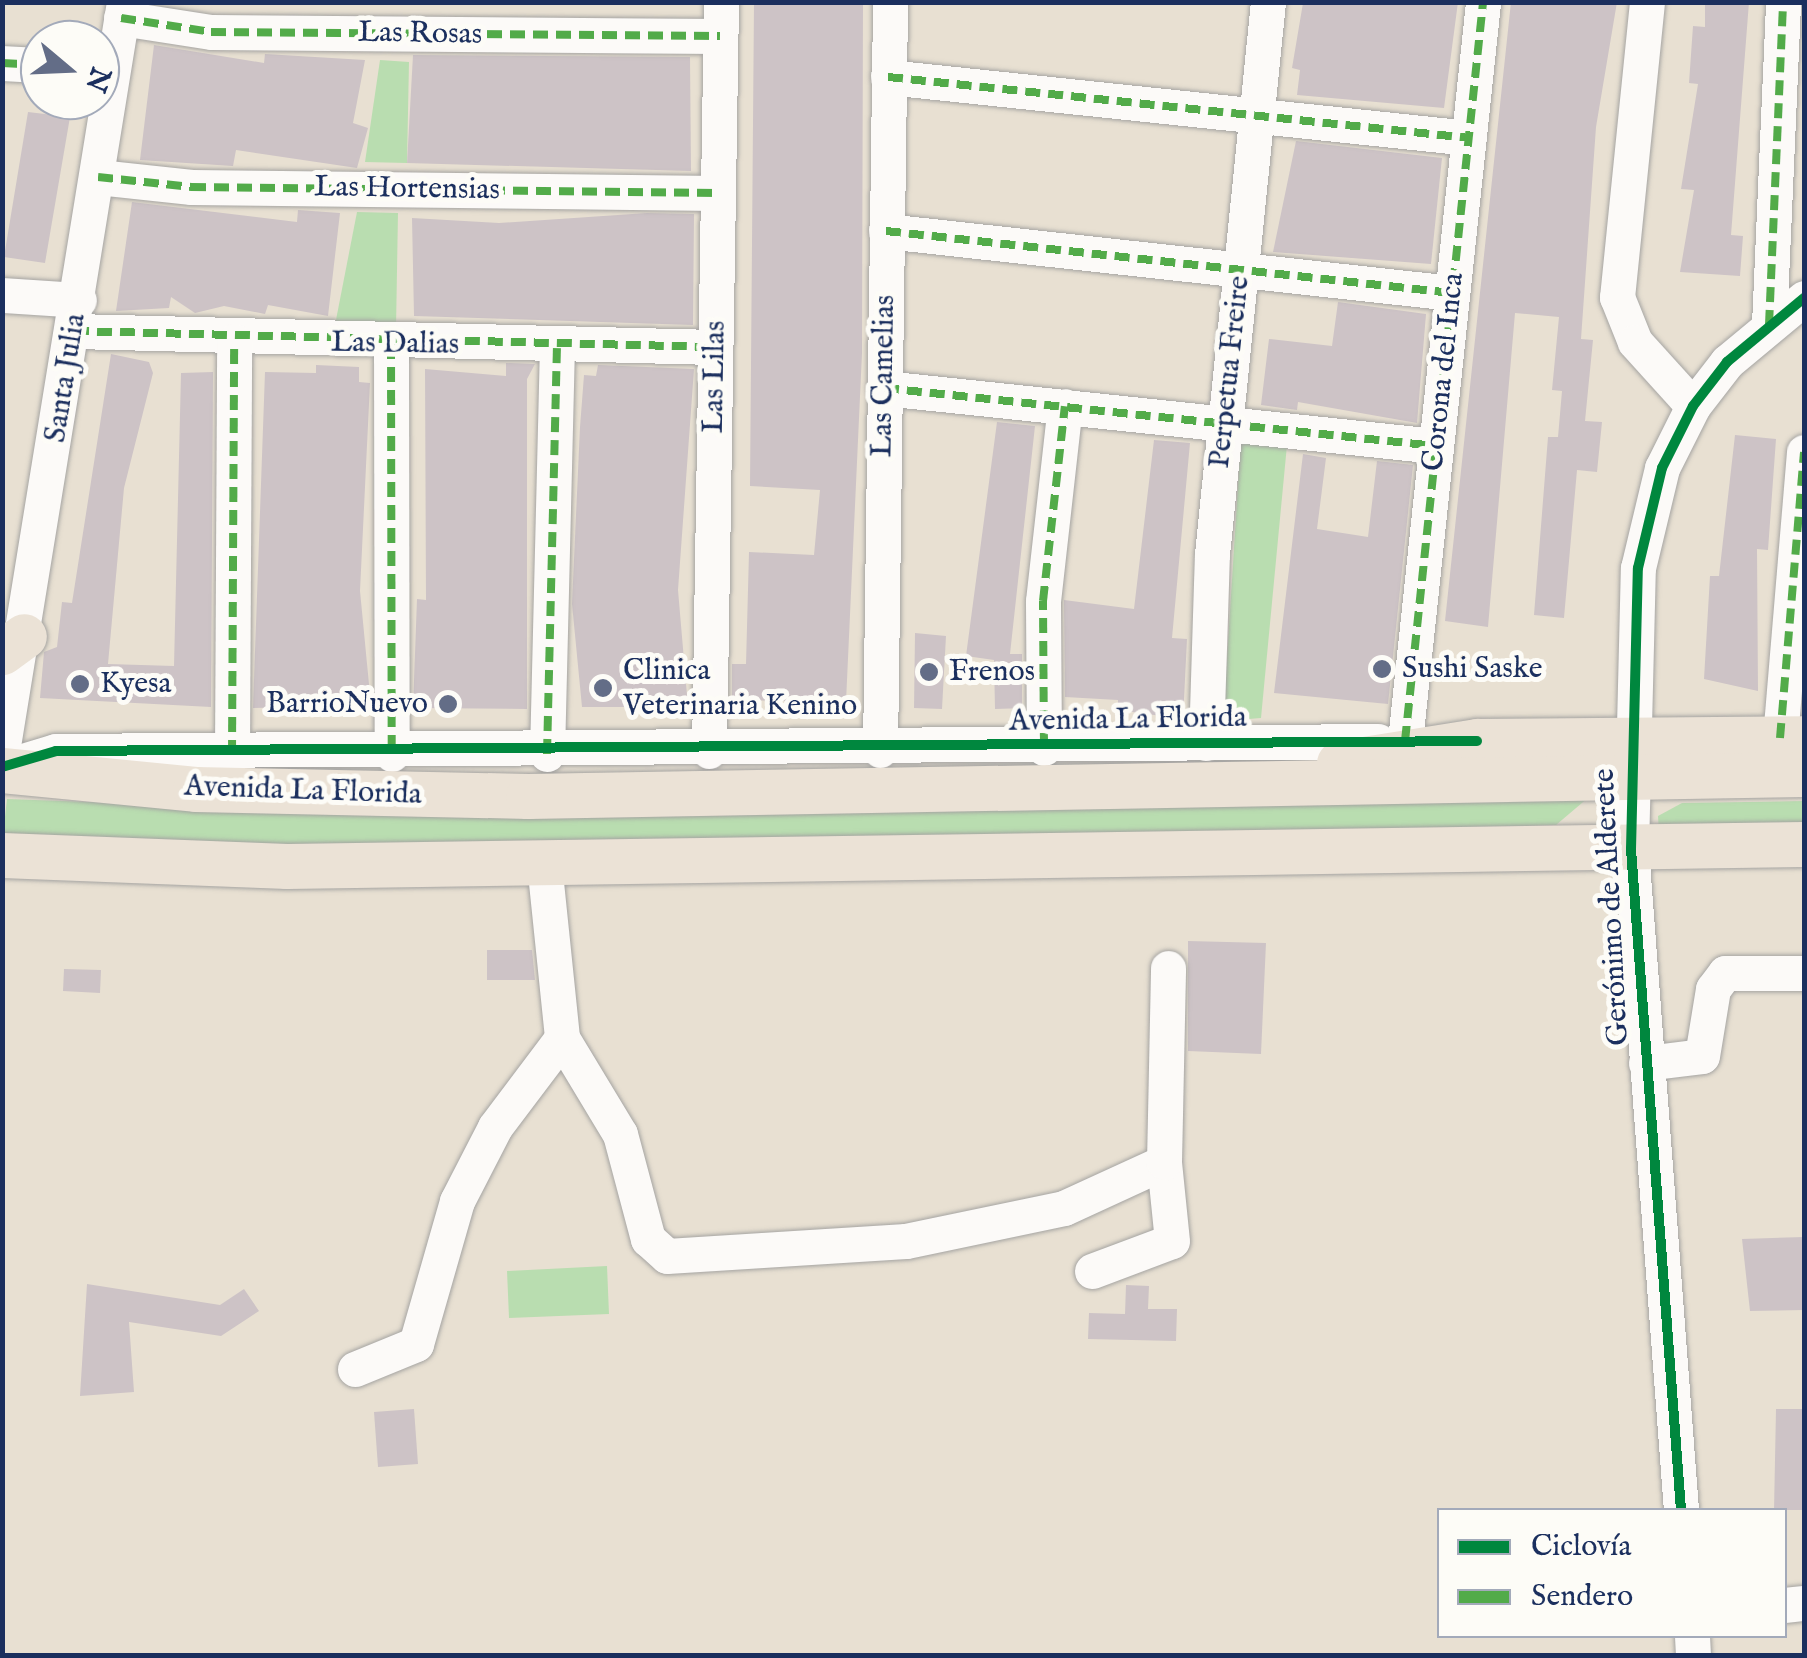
<!DOCTYPE html>
<meta charset="utf-8">
<style>
body{margin:0}
#map{position:relative;width:1807px;height:1658px;overflow:hidden;background:#e8e0d2;font-family:"IM FELL English",serif}
div>[style]{position:absolute}
.green>*{inset:0;background:#b9ddb0}
.building>*{inset:0;background:#cdc3c6}
.roads{filter:drop-shadow(0 0 2px #a5a4a2) drop-shadow(0 0 2px #a5a4a2)}
.minor>*{height:35px;margin:-17.5px;padding:0 17.5px;transform-origin:17.5px;border-radius:17.5px;background:#fcfaf8}
.major>*{height:45px;margin:-22.5px;padding:0 22.5px;transform-origin:22.5px;border-radius:22.5px;background:#ebe2d6}
.quiet>*{height:8px;margin-top:-4px;transform-origin:0;background:repeating-linear-gradient(90deg,#52ab49 0 15px,transparent 0 23px)}
.cycleway>*{height:10px;margin:-5px;padding:0 5px;transform-origin:5px;border-radius:5px;background:#00873e}
.dots>*{width:28px;height:28px;translate:-50% -50%;box-sizing:border-box;border:5px solid #fdfcf7;border-radius:50%}
span{translate:-50% -50%;white-space:nowrap;text-align:center;line-height:1.15;-webkit-text-stroke:10px #fdfcf7;paint-order:stroke}
.street-label{font-size:30px;color:#1b2f5e}
.poi-label{font-size:30px;color:#1b2f5e}
.left{translate:0 -50%;text-align:left}
.right{translate:-100% -50%;text-align:right}
.frame{position:absolute;inset:0;border:5px solid #1b2f5e;pointer-events:none}
.legend{position:absolute;left:1437px;top:1508px;width:350px;height:130px;box-sizing:border-box;background:#fdfcf7;border:2px solid #a3aaba;margin:0;padding:12px 18px;list-style:none;font-size:30px;color:#1b2f5e}
.legend li{display:flex;align-items:center;gap:20px;height:50px}
.legend b{width:50px;border:2px solid #a3aaba}
.north{position:absolute;left:20px;top:20px;width:100px;height:100px;box-sizing:border-box;background:#fdfcf7;border:2px solid #a3aaba;border-radius:50%;rotate:109deg;font-size:28px;font-weight:700;line-height:40px;text-align:center;color:#1b2f5e}
.north::after{content:'';display:block;margin:auto;width:35px;height:45px;background:#636d87;clip-path:polygon(50% 0,100% 100%,50% 72%,0 100%)}
</style>
<div id="map">
<div class="green">
<i style="clip-path:polygon(380px 60px,409px 62px,407px 163px,365px 162px)"></i>
<i style="clip-path:polygon(357px 212px,398px 213px,396px 329px,335px 325px)"></i>
<i style="clip-path:polygon(1241px 438px,1287px 445px,1261px 718px,1223px 721px)"></i>
<i style="clip-path:polygon(1589px 797px,1556px 825px,1071px 839px,407px 849px,3px 834px,7px 799px,257px 808px)"></i>
<i style="clip-path:polygon(1804px 801px,1804px 832px,1659px 832px,1658px 816px,1682px 803px)"></i>
<i style="clip-path:polygon(607px 1266px,609px 1314px,509px 1318px,507px 1271px)"></i>
</div>
<div class="building">
<i style="clip-path:polygon(754px 2px,863px 2px,862px 353px,846px 702px,732px 700px,732px 664px,746px 664px,749px 552px,814px 555px,820px 490px,750px 486px)"></i>
<i style="clip-path:polygon(1458px 2px,1444px 108px,1297px 95px,1300px 70px,1292px 68px,1303px 3px)"></i>
<i style="clip-path:polygon(1511px 2px,1617px 2px,1596px 127px,1581px 339px,1593px 340px,1585px 421px,1602px 422px,1597px 472px,1577px 470px,1564px 618px,1534px 615px,1548px 437px,1558px 437px,1562px 391px,1552px 390px,1559px 317px,1515px 313px,1488px 627px,1445px 621px)"></i>
<i style="clip-path:polygon(1705px 2px,1749px 2px,1731px 235px,1743px 236px,1740px 276px,1680px 272px,1694px 190px,1681px 189px,1698px 84px,1689px 83px,1693px 26px,1705px 27px)"></i>
<i style="clip-path:polygon(154px 45px,264px 63px,265px 54px,365px 60px,353px 123px,368px 128px,357px 168px,236px 150px,233px 166px,140px 160px)"></i>
<i style="clip-path:polygon(413px 55px,690px 57px,691px 171px,407px 163px)"></i>
<i style="clip-path:polygon(28px 112px,70px 117px,45px 263px,4px 257px)"></i>
<i style="clip-path:polygon(1296px 141px,1442px 158px,1431px 264px,1273px 252px)"></i>
<i style="clip-path:polygon(132px 202px,297px 222px,298px 210px,340px 213px,328px 316px,268px 305px,265px 314px,224px 306px,195px 313px,171px 297px,169px 308px,116px 311px)"></i>
<i style="clip-path:polygon(647px 213px,694px 214px,693px 325px,414px 316px,412px 218px,499px 223px)"></i>
<i style="clip-path:polygon(1338px 302px,1426px 314px,1417px 423px,1298px 402px,1297px 410px,1261px 405px,1269px 339px,1332px 346px)"></i>
<i style="clip-path:polygon(111px 354px,149px 362px,153px 373px,124px 488px,108px 664px,174px 666px,181px 373px,213px 372px,211px 707px,40px 698px,44px 652px,57px 647px,62px 602px,72px 603px)"></i>
<i style="clip-path:polygon(506px 363px,535px 364px,527px 379px,527px 709px,413px 708px,417px 599px,426px 600px,425px 369px,506px 376px)"></i>
<i style="clip-path:polygon(316px 365px,359px 367px,359px 382px,370px 383px,360px 591px,371px 705px,253px 708px,265px 372px,316px 373px)"></i>
<i style="clip-path:polygon(598px 365px,694px 369px,678px 590px,688px 707px,582px 707px,572px 604px,580px 427px,584px 375px,596px 376px)"></i>
<i style="clip-path:polygon(997px 422px,1035px 426px,1010px 654px,1022px 654px,1022px 708px,995px 709px,994px 660px,966px 656px)"></i>
<i style="clip-path:polygon(1735px 435px,1776px 439px,1768px 550px,1757px 549px,1758px 691px,1704px 679px,1710px 576px,1719px 576px)"></i>
<i style="clip-path:polygon(1154px 440px,1190px 443px,1172px 638px,1187px 639px,1183px 719px,1118px 710px,1118px 700px,1065px 697px,1064px 600px,1134px 609px)"></i>
<i style="clip-path:polygon(1303px 454px,1326px 458px,1317px 529px,1368px 537px,1377px 461px,1413px 465px,1388px 704px,1274px 693px)"></i>
<i style="clip-path:polygon(915px 633px,946px 636px,942px 709px,914px 708px)"></i>
<i style="clip-path:polygon(1188px 941px,1266px 943px,1261px 1054px,1188px 1051px)"></i>
<i style="clip-path:polygon(487px 950px,532px 950px,535px 980px,487px 980px)"></i>
<i style="clip-path:polygon(64px 969px,101px 970px,100px 993px,63px 991px)"></i>
<i style="clip-path:polygon(1804px 1237px,1804px 1310px,1750px 1311px,1742px 1239px)"></i>
<i style="clip-path:polygon(87px 1284px,220px 1305px,244px 1289px,259px 1311px,221px 1336px,129px 1322px,134px 1392px,80px 1396px)"></i>
<i style="clip-path:polygon(1126px 1285px,1149px 1286px,1148px 1309px,1177px 1309px,1176px 1341px,1088px 1339px,1089px 1313px,1125px 1314px)"></i>
<i style="clip-path:polygon(414px 1409px,418px 1464px,378px 1467px,374px 1412px)"></i>
<i style="clip-path:polygon(1776px 1409px,1804px 1409px,1804px 1510px,1774px 1510px)"></i>
</div>
<div class="roads">
<div class="minor">
<i style="left:1647px;top:2px;width:297px;rotate:95.8deg"></i>
<i style="left:1617px;top:297px;width:48px;rotate:68.2deg"></i>
<i style="left:1635px;top:342px;width:86px;rotate:47.8deg"></i>
<i style="left:121px;top:18px;width:91px;rotate:8.8deg"></i>
<i style="left:211px;top:32px;width:509px;rotate:0.45deg"></i>
<i style="left:2px;top:63px;width:38px;rotate:3deg"></i>
<i style="left:888px;top:77px;width:584px;rotate:5.99deg"></i>
<i style="left:98px;top:177px;width:94px;rotate:6.1deg"></i>
<i style="left:191px;top:187px;width:527px;rotate:0.65deg"></i>
<i style="left:886px;top:231px;width:569px;rotate:6.25deg"></i>
<i style="left:2px;top:295px;width:77px;rotate:3.7deg"></i>
<i style="left:1769px;top:325px;width:323px;rotate:-87.5deg"></i>
<i style="left:74px;top:331px;width:641px;rotate:1.43deg"></i>
<i style="left:391px;top:344px;width:410px;rotate:89.9deg"></i>
<i style="left:884px;top:388px;width:555px;rotate:6deg"></i>
<i style="left:1780px;top:738px;width:287px;rotate:-85.2deg"></i>
<i style="left:1405px;top:741px;width:743px;rotate:-83.97deg"></i>
<i style="left:1206px;top:743px;width:189px;rotate:-88.2deg"></i>
<i style="left:1212px;top:554px;width:555px;rotate:-84.21deg"></i>
<i style="left:1044px;top:748px;width:147px;rotate:-90.4deg"></i>
<i style="left:1043px;top:601px;width:196px;rotate:-83.6deg"></i>
<i style="left:880px;top:750px;width:748px;rotate:-89.23deg"></i>
<i style="left:709px;top:751px;width:749px;rotate:-89.08deg"></i>
<i style="left:2px;top:752px;width:760px;rotate:-80.76deg"></i>
<i style="left:547px;top:754px;width:407px;rotate:-88.6deg"></i>
<i style="left:232px;top:755px;width:414px;rotate:-89.7deg"></i>
<i style="left:3px;top:767px;width:55px;rotate:-16.8deg"></i>
<i style="left:56px;top:751px;width:1322px;rotate:-0.43deg"></i>
<i style="left:544px;top:863px;width:176px;rotate:84.1deg"></i>
<i style="left:562px;top:1038px;width:112px;rotate:58.9deg"></i>
<i style="left:620px;top:1134px;width:109px;rotate:75.1deg"></i>
<i style="left:648px;top:1239px;width:25px;rotate:42deg"></i>
<i style="left:667px;top:1256px;width:239px;rotate:-3.6deg"></i>
<i style="left:906px;top:1241px;width:161px;rotate:-11.8deg"></i>
<i style="left:1064px;top:1208px;width:110px;rotate:-24.7deg"></i>
<i style="left:1646px;top:1063px;width:56px;rotate:-7.1deg"></i>
<i style="left:1702px;top:1056px;width:68px;rotate:-80.7deg"></i>
<i style="left:1713px;top:989px;width:20px;rotate:-53deg"></i>
<i style="left:1725px;top:973px;width:79px"></i>
<i style="left:1092px;top:1271px;width:85px;rotate:-20.6deg"></i>
<i style="left:1172px;top:1241px;width:79px;rotate:-95.8deg"></i>
<i style="left:1164px;top:1162px;width:194px;rotate:-88.8deg"></i>
<i style="left:355px;top:1369px;width:66px;rotate:-22.3deg"></i>
<i style="left:416px;top:1344px;width:149px;rotate:-74deg"></i>
<i style="left:457px;top:1201px;width:83px;rotate:-62.8deg"></i>
<i style="left:495px;top:1127px;width:111px;rotate:-53deg"></i>
<i style="left:1681px;top:1510px;width:663px;rotate:-94.33deg"></i>
<i style="left:1631px;top:849px;width:281px;rotate:-88.6deg"></i>
<i style="left:1638px;top:568px;width:103px;rotate:-76.5deg"></i>
<i style="left:1662px;top:468px;width:69px;rotate:-63.4deg"></i>
<i style="left:1693px;top:406px;width:56px;rotate:-52.3deg"></i>
<i style="left:1727px;top:362px;width:100px;rotate:-39.7deg"></i>
<i style="left:1784px;top:1605px;width:20px;rotate:-6deg"></i>
<i style="left:1692px;top:1636px;width:20px;rotate:87deg"></i>
</div>
<div class="major">
<i style="left:2px;top:652px;width:27px;rotate:-36deg"></i>
<i style="left:1339px;top:763px;width:140px;rotate:-9.1deg"></i>
<i style="left:1477px;top:741px;width:327px;rotate:-0.5deg"></i>
<i style="left:2px;top:770px;width:194px;rotate:5.6deg"></i>
<i style="left:195px;top:789px;width:333px;rotate:1.2deg"></i>
<i style="left:528px;top:796px;width:1276px;rotate:-0.99deg"></i>
<i style="left:2px;top:855px;width:285px;rotate:2.2deg"></i>
<i style="left:287px;top:866px;width:1517px;rotate:-0.83deg"></i>
</div>
</div>
<div class="quiet">
<i style="left:121px;top:18px;width:91px;rotate:8.8deg"></i>
<i style="left:211px;top:32px;width:509px;rotate:0.45deg"></i>
<i style="left:2px;top:63px;width:38px;rotate:3deg"></i>
<i style="left:100px;top:69px;width:13px;rotate:4deg"></i>
<i style="left:888px;top:77px;width:584px;rotate:5.99deg"></i>
<i style="left:98px;top:177px;width:94px;rotate:6.1deg"></i>
<i style="left:191px;top:187px;width:527px;rotate:0.65deg"></i>
<i style="left:886px;top:231px;width:569px;rotate:6.25deg"></i>
<i style="left:1769px;top:325px;width:323px;rotate:-87.5deg"></i>
<i style="left:74px;top:331px;width:641px;rotate:1.43deg"></i>
<i style="left:391px;top:344px;width:410px;rotate:89.9deg"></i>
<i style="left:884px;top:388px;width:555px;rotate:6deg"></i>
<i style="left:1780px;top:738px;width:287px;rotate:-85.2deg"></i>
<i style="left:1405px;top:741px;width:743px;rotate:-83.97deg"></i>
<i style="left:1044px;top:748px;width:147px;rotate:-90.4deg"></i>
<i style="left:1043px;top:601px;width:196px;rotate:-83.6deg"></i>
<i style="left:547px;top:754px;width:407px;rotate:-88.6deg"></i>
<i style="left:232px;top:755px;width:414px;rotate:-89.7deg"></i>
</div>
<div class="cycleway">
<i style="left:2px;top:767px;width:56px;rotate:-16.5deg"></i>
<i style="left:56px;top:751px;width:1421px;rotate:-0.4deg"></i>
<i style="left:1681px;top:1510px;width:663px;rotate:-94.33deg"></i>
<i style="left:1631px;top:849px;width:281px;rotate:-88.6deg"></i>
<i style="left:1638px;top:568px;width:103px;rotate:-76.5deg"></i>
<i style="left:1662px;top:468px;width:69px;rotate:-63.4deg"></i>
<i style="left:1693px;top:406px;width:56px;rotate:-52.3deg"></i>
<i style="left:1727px;top:362px;width:100px;rotate:-39.7deg"></i>
</div>
<div class="dots">
<i style="left:1382px;top:669px;background:#636d87"></i>
<i style="left:929px;top:672px;background:#636d87"></i>
<i style="left:80px;top:684px;background:#636d87"></i>
<i style="left:603px;top:688px;background:#636d87"></i>
<i style="left:448px;top:704px;background:#636d87"></i>
</div>
<div class="street-label">
<span style="left:420px;top:34px;rotate:1deg">Las Rosas</span>
<span style="left:407px;top:189px;rotate:1deg">Las Hortensias</span>
<span style="left:395px;top:344px;rotate:1deg">Las Dalias</span>
<span style="left:1230px;top:372px;rotate:-84deg">Perpetua Freire</span>
<span style="left:1444px;top:372px;rotate:-84deg">Corona del Inca</span>
<span style="left:884px;top:376px;rotate:-89deg">Las Camelias</span>
<span style="left:715px;top:377px;rotate:-89deg">Las Lilas</span>
<span style="left:66px;top:378px;rotate:-81deg">Santa Julia</span>
<span style="left:1128px;top:720px;rotate:-1deg">Avenida La Florida</span>
<span style="left:303px;top:791px;rotate:2deg">Avenida La Florida</span>
<span style="left:1612px;top:907px;rotate:-93deg">Gerónimo de Alderete</span>
</div>
<div class="poi-label">
<span class="left" style="left:1402px;top:669px">Sushi Saske</span>
<span class="left" style="left:623px;top:688px">Clinica<br>Veterinaria Kenino</span>
<span class="left" style="left:949px;top:672px">Frenos</span>
<span class="left" style="left:100px;top:684px">Kyesa</span>
<span class="right" style="left:428px;top:704px">BarrioNuevo</span>
</div>
<div class="frame"></div>
<ul class="legend">
<li><b style="height:12px;background:#00873e"></b>Ciclovía</li>
<li><b style="height:12px;background:#52ab49"></b>Sendero</li>
</ul>
<div class="north">N</div>
</div>
